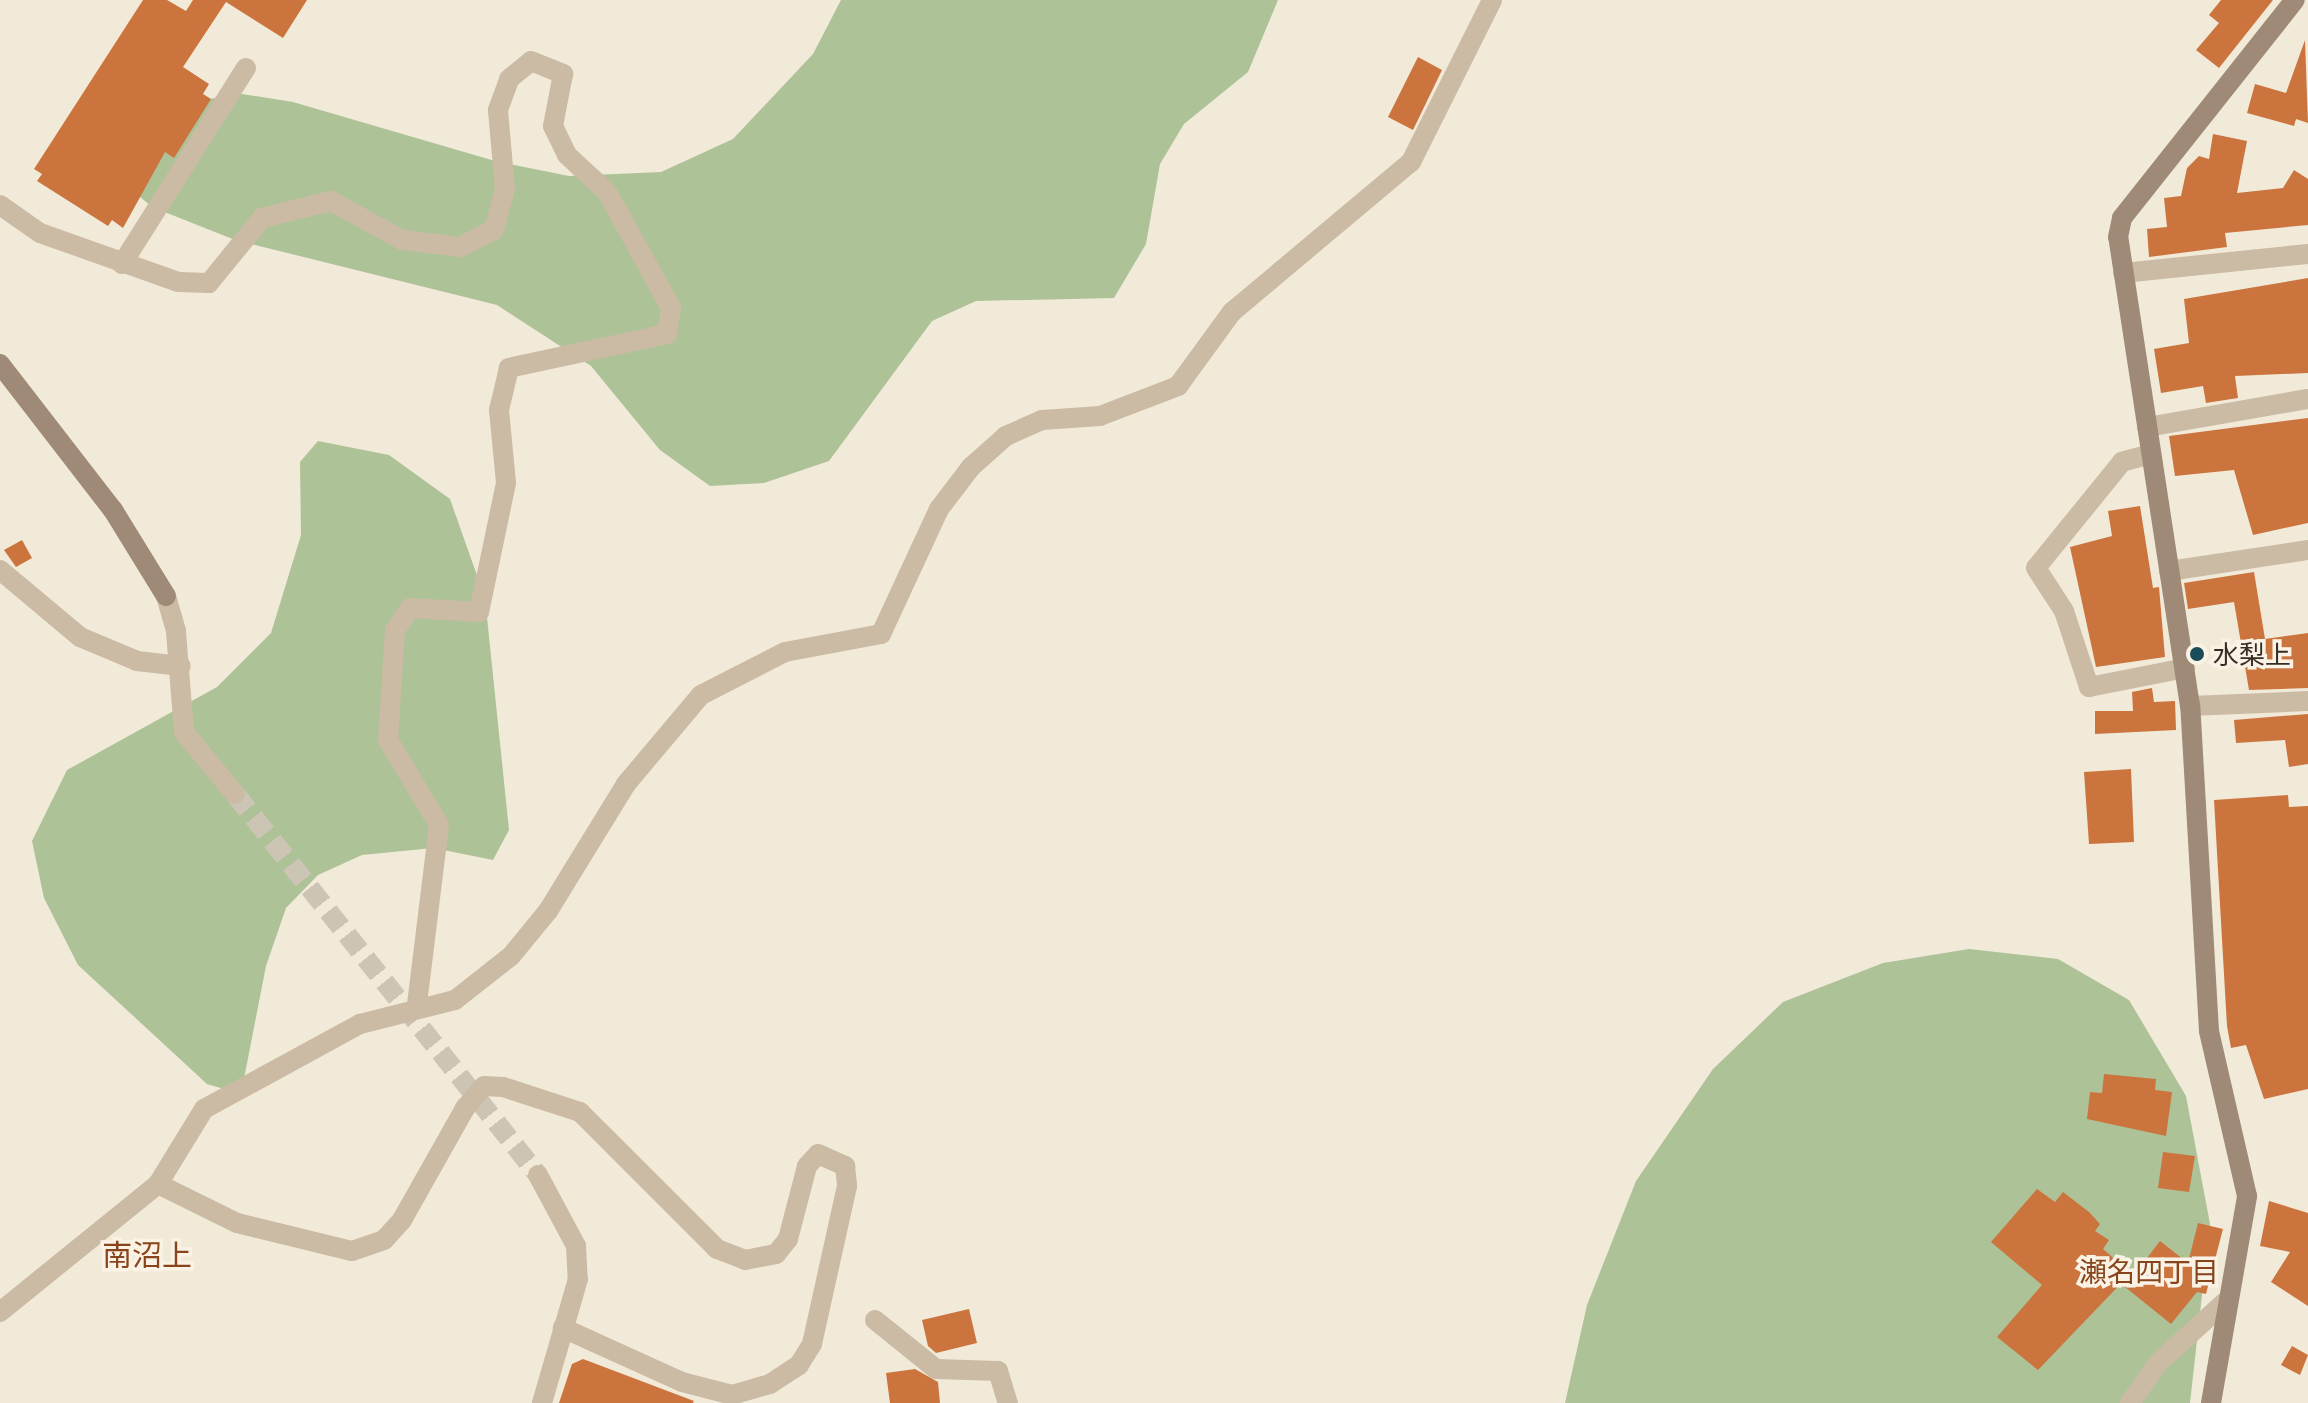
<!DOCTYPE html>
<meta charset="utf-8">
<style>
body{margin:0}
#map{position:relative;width:2308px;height:1403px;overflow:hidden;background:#f2ead9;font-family:"Exo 2","Noto Sans JP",sans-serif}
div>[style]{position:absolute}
.green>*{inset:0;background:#aec298}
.building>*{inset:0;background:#cb743e}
.street-tunnel>*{height:20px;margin-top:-10px;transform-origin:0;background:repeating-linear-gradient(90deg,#ccc4b5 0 20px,transparent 0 30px)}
.street>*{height:20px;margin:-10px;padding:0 10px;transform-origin:10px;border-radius:10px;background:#cbbba4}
.secondary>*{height:20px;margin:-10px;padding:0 10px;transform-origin:10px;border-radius:10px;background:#9e8a76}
.dots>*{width:22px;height:22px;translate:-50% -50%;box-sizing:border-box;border:4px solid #faf3e5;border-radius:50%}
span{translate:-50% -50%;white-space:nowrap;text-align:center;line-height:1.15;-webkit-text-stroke:7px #faf3e5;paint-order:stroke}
.poi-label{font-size:26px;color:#362d26}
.left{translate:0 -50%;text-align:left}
.neighbourhood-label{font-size:28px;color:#88451c}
.quarter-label{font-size:30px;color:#88451c}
</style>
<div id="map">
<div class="green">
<i style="clip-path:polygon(841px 0,1278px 0,1248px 72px,1184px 124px,1160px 164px,1146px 244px,1114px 298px,976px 301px,932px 321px,829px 461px,764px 483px,710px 486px,660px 450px,591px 366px,497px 305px,235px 240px,152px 207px,118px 178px,172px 108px,236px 93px,293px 102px,495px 161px,569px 176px,661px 172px,733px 139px,813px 54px)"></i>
<i style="clip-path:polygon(318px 441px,389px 455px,450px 499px,485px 598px,509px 830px,493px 860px,433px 848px,362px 855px,318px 875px,286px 908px,266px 966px,241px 1094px,207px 1084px,78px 965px,44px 898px,32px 841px,67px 770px,217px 687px,271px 633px,301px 535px,300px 462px)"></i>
<i style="clip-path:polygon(1969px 949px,2058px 959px,2129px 1000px,2186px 1096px,2210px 1224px,2190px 1403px,1565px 1403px,1587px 1305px,1636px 1181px,1713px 1069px,1783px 1002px,1883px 963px)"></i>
</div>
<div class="building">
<i style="clip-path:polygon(143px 0,167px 0,186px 11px,193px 0,307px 0,283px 38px,226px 2px,183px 67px,209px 84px,203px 94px,211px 99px,174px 158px,165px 152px,123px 228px,112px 220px,108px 226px,37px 181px,42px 174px,34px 169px)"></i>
<i style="clip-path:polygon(2221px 0,2273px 0,2219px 68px,2196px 50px,2219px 23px,2209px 15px)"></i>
<i style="clip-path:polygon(2305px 40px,2308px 123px,2296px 119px,2294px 126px,2247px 113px,2255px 84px,2286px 93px)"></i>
<i style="clip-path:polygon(1418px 57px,1442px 70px,1413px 130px,1388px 117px)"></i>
<i style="clip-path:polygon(2213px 134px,2247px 141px,2237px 193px,2283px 188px,2294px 170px,2308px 179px,2308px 225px,2225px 233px,2227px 247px,2149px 257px,2147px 229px,2167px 227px,2164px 198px,2181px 196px,2187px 168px,2199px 156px,2209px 159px)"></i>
<i style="clip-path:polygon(2308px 278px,2308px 373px,2235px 376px,2238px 398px,2206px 403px,2203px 386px,2161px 393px,2154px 349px,2189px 343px,2184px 299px)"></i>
<i style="clip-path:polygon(2308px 418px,2308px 523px,2253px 535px,2234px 470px,2175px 476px,2169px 436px)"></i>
<i style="clip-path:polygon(2140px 506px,2153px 588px,2159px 587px,2165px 657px,2096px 667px,2070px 547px,2112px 536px,2108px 511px)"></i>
<i style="clip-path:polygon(22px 540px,32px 558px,16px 567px,4px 550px)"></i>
<i style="clip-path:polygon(2254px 572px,2265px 639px,2308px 633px,2308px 688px,2249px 690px,2234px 602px,2188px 609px,2184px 583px)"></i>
<i style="clip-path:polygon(2152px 688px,2154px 702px,2175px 701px,2176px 730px,2095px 734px,2095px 711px,2133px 711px,2132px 692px)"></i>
<i style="clip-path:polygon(2308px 714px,2308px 764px,2289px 767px,2285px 740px,2236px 743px,2234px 720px)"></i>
<i style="clip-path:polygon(2131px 769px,2134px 842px,2089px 844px,2084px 772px)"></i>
<i style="clip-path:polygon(2288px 795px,2289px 807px,2308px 806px,2308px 1089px,2264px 1099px,2246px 1045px,2231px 1048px,2227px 1026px,2214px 800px)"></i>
<i style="clip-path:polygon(2104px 1074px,2156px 1079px,2155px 1090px,2172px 1092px,2166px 1136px,2087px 1119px,2090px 1092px,2102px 1093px)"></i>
<i style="clip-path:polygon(2163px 1152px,2195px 1156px,2189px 1192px,2158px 1188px)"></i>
<i style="clip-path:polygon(2037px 1189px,2055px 1202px,2063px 1192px,2089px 1212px,2100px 1224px,2095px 1231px,2109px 1240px,2103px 1249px,2131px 1273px,2038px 1370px,1997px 1337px,2042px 1285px,1991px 1242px)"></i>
<i style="clip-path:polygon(2269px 1201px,2308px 1213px,2308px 1306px,2271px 1282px,2290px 1252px,2260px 1246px)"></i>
<i style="clip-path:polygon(2198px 1223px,2223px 1229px,2206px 1294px,2197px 1292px,2171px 1324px,2125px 1287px,2160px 1241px,2188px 1263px)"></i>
<i style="clip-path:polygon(969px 1309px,977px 1343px,936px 1353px,928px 1346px,922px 1320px)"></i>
<i style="clip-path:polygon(2292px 1346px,2308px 1355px,2300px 1375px,2281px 1365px)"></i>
<i style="clip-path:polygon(583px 1359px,694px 1401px,693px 1403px,559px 1403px,572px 1364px)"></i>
<i style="clip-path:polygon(915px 1369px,938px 1382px,940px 1403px,890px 1403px,886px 1373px)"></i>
</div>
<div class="street-tunnel">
<i style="left:235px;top:794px;width:487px;rotate:51.5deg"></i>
</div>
<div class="street">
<i style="left:0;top:205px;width:49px;rotate:35deg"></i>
<i style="left:40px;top:233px;width:146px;rotate:19.5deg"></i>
<i style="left:178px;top:282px;width:31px;rotate:2deg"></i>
<i style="left:209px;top:283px;width:84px;rotate:-50.8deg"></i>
<i style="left:262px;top:218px;width:71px;rotate:-13.8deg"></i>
<i style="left:331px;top:201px;width:81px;rotate:28.8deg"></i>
<i style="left:402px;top:240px;width:58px;rotate:6.9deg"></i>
<i style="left:460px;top:247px;width:38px;rotate:-27deg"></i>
<i style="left:494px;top:230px;width:42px;rotate:-75deg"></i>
<i style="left:505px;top:189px;width:79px;rotate:-95.1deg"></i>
<i style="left:498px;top:110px;width:33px;rotate:-70deg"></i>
<i style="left:509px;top:79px;width:28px;rotate:-39deg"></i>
<i style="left:531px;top:61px;width:35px;rotate:22deg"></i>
<i style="left:563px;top:74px;width:53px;rotate:100.9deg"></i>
<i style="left:553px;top:126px;width:32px;rotate:64deg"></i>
<i style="left:567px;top:155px;width:54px;rotate:42.8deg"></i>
<i style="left:607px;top:192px;width:132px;rotate:61.1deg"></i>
<i style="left:671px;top:308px;width:26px;rotate:99deg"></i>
<i style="left:667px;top:334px;width:162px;rotate:167.9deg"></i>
<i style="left:509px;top:368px;width:43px;rotate:103.4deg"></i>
<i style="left:499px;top:410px;width:73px;rotate:84.5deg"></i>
<i style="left:506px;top:483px;width:132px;rotate:101.8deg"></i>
<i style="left:479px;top:612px;width:69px;rotate:-176.7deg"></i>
<i style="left:410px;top:608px;width:27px;rotate:124deg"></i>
<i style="left:395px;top:630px;width:110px;rotate:93.6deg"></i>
<i style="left:388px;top:740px;width:99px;rotate:59deg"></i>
<i style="left:439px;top:825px;width:181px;rotate:97deg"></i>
<i style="left:122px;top:264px;width:232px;rotate:-57.7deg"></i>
<i style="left:2123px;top:273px;width:186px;rotate:-5.9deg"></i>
<i style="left:2147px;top:427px;width:163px;rotate:-9.9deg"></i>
<i style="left:2151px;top:454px;width:30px;rotate:165deg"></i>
<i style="left:2122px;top:462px;width:136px;rotate:129.1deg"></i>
<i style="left:2036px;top:568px;width:51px;rotate:56.9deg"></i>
<i style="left:2064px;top:611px;width:80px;rotate:71.8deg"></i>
<i style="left:2089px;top:687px;width:98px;rotate:-11.2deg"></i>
<i style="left:0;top:570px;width:104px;rotate:39.9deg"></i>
<i style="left:80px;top:637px;width:62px;rotate:22.8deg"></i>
<i style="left:137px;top:661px;width:44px;rotate:6.5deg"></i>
<i style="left:2169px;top:571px;width:141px;rotate:-8.6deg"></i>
<i style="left:166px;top:596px;width:37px;rotate:74deg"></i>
<i style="left:176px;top:632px;width:100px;rotate:85.4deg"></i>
<i style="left:184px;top:732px;width:80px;rotate:50.6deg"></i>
<i style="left:2190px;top:706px;width:118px;rotate:-2.4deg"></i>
<i style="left:538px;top:1175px;width:81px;rotate:61.8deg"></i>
<i style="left:576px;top:1246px;width:33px;rotate:87deg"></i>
<i style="left:578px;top:1279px;width:129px;rotate:106.2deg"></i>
<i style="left:158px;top:1184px;width:88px;rotate:26.3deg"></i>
<i style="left:237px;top:1223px;width:118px;rotate:13.7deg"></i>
<i style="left:352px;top:1251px;width:34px;rotate:-19deg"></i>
<i style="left:384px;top:1240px;width:27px;rotate:-48deg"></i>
<i style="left:402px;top:1220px;width:129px;rotate:-60.6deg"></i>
<i style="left:465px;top:1108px;width:29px;rotate:-49deg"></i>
<i style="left:484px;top:1086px;width:19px;rotate:3deg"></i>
<i style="left:503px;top:1087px;width:81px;rotate:18deg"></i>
<i style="left:580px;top:1112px;width:194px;rotate:45deg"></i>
<i style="left:717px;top:1249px;width:30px;rotate:21deg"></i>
<i style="left:745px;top:1260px;width:32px;rotate:-11deg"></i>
<i style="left:776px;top:1254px;width:19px;rotate:-51deg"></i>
<i style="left:788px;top:1239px;width:75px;rotate:-75.4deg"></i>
<i style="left:807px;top:1166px;width:16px;rotate:-47deg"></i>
<i style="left:818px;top:1154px;width:30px;rotate:24deg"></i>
<i style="left:845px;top:1166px;width:20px;rotate:84deg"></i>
<i style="left:847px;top:1186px;width:162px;rotate:102.5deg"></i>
<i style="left:812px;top:1344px;width:25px;rotate:122deg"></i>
<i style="left:799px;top:1365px;width:35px;rotate:147deg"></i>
<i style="left:770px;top:1384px;width:40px;rotate:164deg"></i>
<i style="left:732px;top:1395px;width:52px;rotate:-165.4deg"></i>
<i style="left:682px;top:1382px;width:131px;rotate:-155.6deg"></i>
<i style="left:0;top:1312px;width:203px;rotate:-39deg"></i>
<i style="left:158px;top:1184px;width:88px;rotate:-58.5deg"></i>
<i style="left:204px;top:1109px;width:178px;rotate:-28.6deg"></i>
<i style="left:360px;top:1024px;width:98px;rotate:-14.2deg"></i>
<i style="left:455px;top:1000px;width:71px;rotate:-38.2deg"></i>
<i style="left:511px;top:956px;width:58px;rotate:-50.6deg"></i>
<i style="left:548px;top:911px;width:149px;rotate:-58.4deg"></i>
<i style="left:626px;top:784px;width:116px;rotate:-49.9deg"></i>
<i style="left:701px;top:695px;width:94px;rotate:-27.1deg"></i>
<i style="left:785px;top:652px;width:98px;rotate:-10.6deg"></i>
<i style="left:881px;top:634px;width:138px;rotate:-65.1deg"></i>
<i style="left:939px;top:509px;width:53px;rotate:-52.7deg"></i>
<i style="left:971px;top:467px;width:47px;rotate:-41.5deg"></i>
<i style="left:1006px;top:436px;width:39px;rotate:-24deg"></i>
<i style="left:1042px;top:420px;width:58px;rotate:-3.9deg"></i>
<i style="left:1100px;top:416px;width:84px;rotate:-21deg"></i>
<i style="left:1178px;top:386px;width:92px;rotate:-53.9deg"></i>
<i style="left:1232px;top:312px;width:234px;rotate:-40deg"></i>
<i style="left:1411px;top:162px;width:181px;rotate:-63.4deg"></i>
<i style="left:875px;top:1320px;width:78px;rotate:38.8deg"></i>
<i style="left:936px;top:1369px;width:62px;rotate:1.8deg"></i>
<i style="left:998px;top:1371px;width:34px;rotate:73deg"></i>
<i style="left:2130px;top:1403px;width:49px;rotate:-55deg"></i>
<i style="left:2158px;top:1363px;width:91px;rotate:-42.3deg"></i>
</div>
<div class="secondary">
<i style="left:0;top:364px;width:185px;rotate:52.3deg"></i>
<i style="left:113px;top:510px;width:101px;rotate:58.4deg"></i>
<i style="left:2211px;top:1403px;width:210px;rotate:-80.1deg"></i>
<i style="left:2247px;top:1196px;width:169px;rotate:-103deg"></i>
<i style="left:2209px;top:1031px;width:326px;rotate:-93.3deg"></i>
<i style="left:2190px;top:706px;width:474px;rotate:-98.7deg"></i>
<i style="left:2118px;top:237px;width:19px;rotate:-78deg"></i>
<i style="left:2122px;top:218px;width:278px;rotate:-51.6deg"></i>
</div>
<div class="dots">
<i style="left:2197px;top:654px;background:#1a4c59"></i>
</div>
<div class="poi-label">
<span class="left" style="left:2213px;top:654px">水梨上</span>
</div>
<div class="neighbourhood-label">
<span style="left:2149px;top:1271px">瀬名四丁目</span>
</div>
<div class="quarter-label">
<span style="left:147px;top:1254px">南沼上</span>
</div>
</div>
